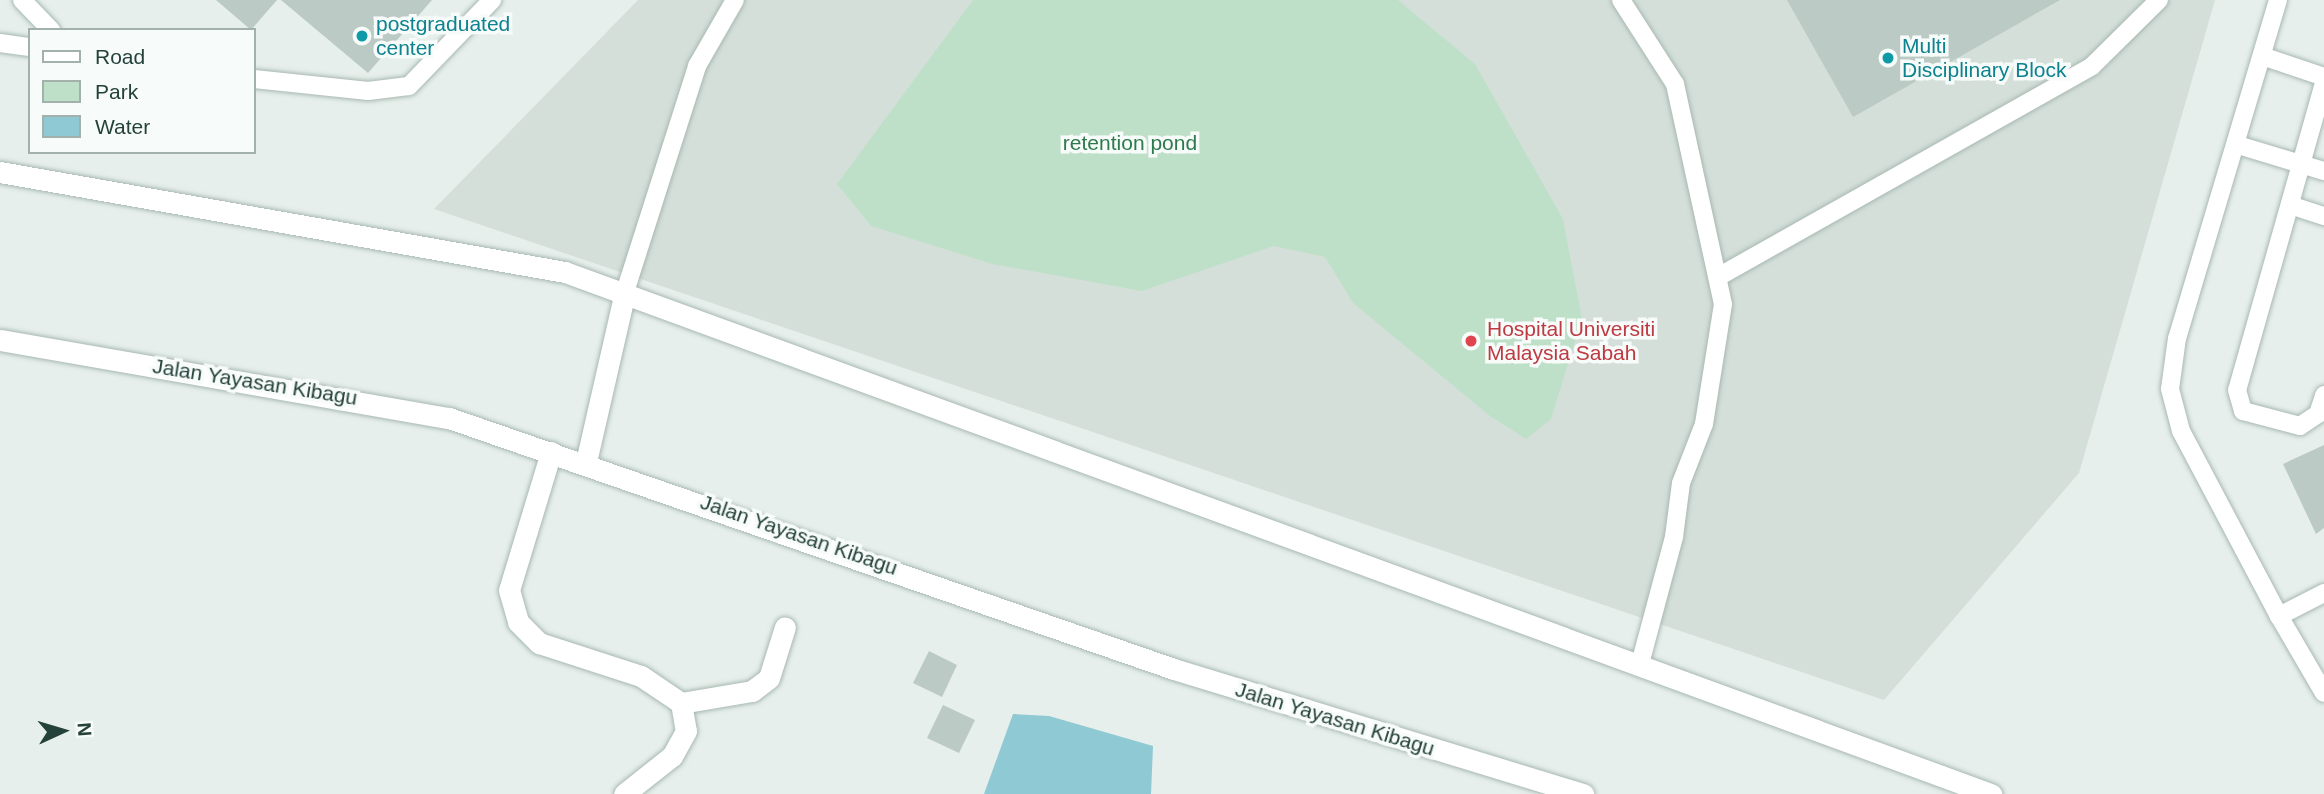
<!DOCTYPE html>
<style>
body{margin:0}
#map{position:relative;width:2324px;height:794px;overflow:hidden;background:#e6efeb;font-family:Arial,sans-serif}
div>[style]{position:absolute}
.built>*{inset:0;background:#d4dfda}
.green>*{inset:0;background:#bfe0c8}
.water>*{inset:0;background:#8ec9d4}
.building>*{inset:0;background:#bbcac4}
.roads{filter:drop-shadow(0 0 2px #a8b8b2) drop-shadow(0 0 2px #a8b8b2)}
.service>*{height:18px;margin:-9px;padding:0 9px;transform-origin:9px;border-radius:9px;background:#fff}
.minor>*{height:21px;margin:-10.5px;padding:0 10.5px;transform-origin:10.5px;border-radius:10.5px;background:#fff}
.tertiary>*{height:21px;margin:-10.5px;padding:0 10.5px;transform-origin:10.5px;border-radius:10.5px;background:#fff}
.dots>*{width:19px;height:19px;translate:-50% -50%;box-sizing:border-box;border:4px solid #f7fbf9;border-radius:50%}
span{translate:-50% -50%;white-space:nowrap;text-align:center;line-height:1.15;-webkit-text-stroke:7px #f7fbf9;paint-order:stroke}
.culture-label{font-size:21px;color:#0d838f}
.left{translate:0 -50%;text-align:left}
.park-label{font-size:21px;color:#2d7a4b}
.health-label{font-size:21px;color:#be3a42}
.street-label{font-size:21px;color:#24423a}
.legend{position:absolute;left:28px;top:28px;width:228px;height:126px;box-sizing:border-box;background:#f7fbf9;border:2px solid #a3b1ad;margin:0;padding:9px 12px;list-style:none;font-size:21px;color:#24423a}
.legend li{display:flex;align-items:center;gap:14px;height:35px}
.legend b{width:35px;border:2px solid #a3b1ad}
.north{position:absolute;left:28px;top:696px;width:70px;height:70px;-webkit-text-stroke:5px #f7fbf9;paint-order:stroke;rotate:86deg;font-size:19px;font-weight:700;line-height:28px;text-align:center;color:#24423a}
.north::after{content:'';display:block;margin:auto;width:24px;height:32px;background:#24423a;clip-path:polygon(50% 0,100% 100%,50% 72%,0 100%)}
</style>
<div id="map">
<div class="built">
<i style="clip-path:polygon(638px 0,2215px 0,2079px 473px,1884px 700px,434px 209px)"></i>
</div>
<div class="green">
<i style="clip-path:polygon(973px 0,1398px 0,1475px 64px,1563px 219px,1582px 319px,1551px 419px,1526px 439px,1490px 416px,1353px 303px,1325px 257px,1274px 246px,1142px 291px,992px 264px,871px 226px,837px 184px)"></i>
</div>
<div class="water">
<i style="clip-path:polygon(1013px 714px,1049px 716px,1153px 746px,1151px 794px,984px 794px)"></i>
</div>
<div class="building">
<i style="clip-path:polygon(216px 0,277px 0,251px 30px)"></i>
<i style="clip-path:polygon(281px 0,432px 0,368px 73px)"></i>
<i style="clip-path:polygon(1787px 0,2060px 0,1853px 117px)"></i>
<i style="clip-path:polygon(2324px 445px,2324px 528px,2316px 534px,2283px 464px)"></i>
<i style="clip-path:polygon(929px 651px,957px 665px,942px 697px,913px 683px)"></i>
<i style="clip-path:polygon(943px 705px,975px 720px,959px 753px,927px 738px)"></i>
</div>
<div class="roads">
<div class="service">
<i style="left:22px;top:0;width:42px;rotate:46deg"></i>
<i style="left:1621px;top:0;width:100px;rotate:57.3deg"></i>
<i style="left:1675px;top:84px;width:225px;rotate:77.7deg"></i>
<i style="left:1723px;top:304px;width:121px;rotate:99deg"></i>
<i style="left:1704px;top:424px;width:63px;rotate:111.3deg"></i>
<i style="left:1681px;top:483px;width:54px;rotate:97.4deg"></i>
<i style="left:1674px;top:537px;width:131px;rotate:105deg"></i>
<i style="left:2278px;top:0;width:353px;rotate:106.6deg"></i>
<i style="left:2177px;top:338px;width:51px;rotate:97.8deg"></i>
<i style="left:2170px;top:389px;width:43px;rotate:75.3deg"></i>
<i style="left:2181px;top:431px;width:209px;rotate:62.1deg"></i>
<i style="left:0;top:43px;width:30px;rotate:8deg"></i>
<i style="left:2262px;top:56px;width:65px;rotate:18.7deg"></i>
<i style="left:254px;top:79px;width:115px;rotate:6deg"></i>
<i style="left:368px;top:91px;width:41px;rotate:-7deg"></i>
<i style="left:409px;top:86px;width:120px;rotate:-46deg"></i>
<i style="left:2324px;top:83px;width:319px;rotate:105.8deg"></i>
<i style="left:2237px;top:390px;width:22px;rotate:74deg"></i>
<i style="left:2243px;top:411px;width:59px;rotate:14.7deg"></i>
<i style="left:2300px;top:426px;width:22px;rotate:-34deg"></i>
<i style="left:2318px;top:414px;width:20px;rotate:-72deg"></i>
<i style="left:2238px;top:145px;width:90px;rotate:16.8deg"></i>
<i style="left:2293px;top:206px;width:33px;rotate:18deg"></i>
<i style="left:1718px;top:277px;width:429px;rotate:-29.4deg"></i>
<i style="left:2092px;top:66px;width:94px;rotate:-44.6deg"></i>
<i style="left:625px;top:292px;width:237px;rotate:-72.3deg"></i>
<i style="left:697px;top:66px;width:76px;rotate:-60.1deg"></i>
<i style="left:2324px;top:593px;width:51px;rotate:152.9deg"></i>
<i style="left:2279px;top:616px;width:89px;rotate:59.7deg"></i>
</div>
<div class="minor">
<i style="left:0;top:172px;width:574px;rotate:10.04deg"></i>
<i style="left:565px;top:272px;width:1519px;rotate:20.11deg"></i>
<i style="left:551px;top:452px;width:144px;rotate:106.9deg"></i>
<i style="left:509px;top:590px;width:33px;rotate:74deg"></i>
<i style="left:518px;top:622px;width:30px;rotate:45deg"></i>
<i style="left:539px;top:643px;width:107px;rotate:17.9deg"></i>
<i style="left:641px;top:676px;width:48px;rotate:34deg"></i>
<i style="left:681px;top:703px;width:28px;rotate:80deg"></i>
<i style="left:686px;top:731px;width:29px;rotate:119deg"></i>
<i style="left:672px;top:756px;width:61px;rotate:141.6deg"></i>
<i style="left:586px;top:462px;width:174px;rotate:-77.1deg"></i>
<i style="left:681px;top:703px;width:72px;rotate:-9.6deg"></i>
<i style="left:752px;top:691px;width:21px;rotate:-37deg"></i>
<i style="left:769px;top:678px;width:53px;rotate:-72.6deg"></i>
</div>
<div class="tertiary">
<i style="left:0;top:340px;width:456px;rotate:9.9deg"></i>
<i style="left:449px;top:418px;width:767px;rotate:19.1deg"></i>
<i style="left:1174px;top:669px;width:428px;rotate:17deg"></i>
</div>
</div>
<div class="dots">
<i style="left:362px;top:36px;background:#0f9aa8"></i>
<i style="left:1888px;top:58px;background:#0f9aa8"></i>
<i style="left:1471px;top:341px;background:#e0444e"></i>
</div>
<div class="culture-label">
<span class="left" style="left:376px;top:36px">postgraduated<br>center</span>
<span class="left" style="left:1902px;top:58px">Multi<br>Disciplinary Block</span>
</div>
<div class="park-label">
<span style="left:1130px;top:143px">retention pond</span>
</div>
<div class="health-label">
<span class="left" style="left:1487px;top:341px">Hospital Universiti<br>Malaysia Sabah</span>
</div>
<div class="street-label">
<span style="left:255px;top:382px;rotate:9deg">Jalan Yayasan Kibagu</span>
<span style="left:799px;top:535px;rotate:19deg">Jalan Yayasan Kibagu</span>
<span style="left:1335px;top:719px;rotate:17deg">Jalan Yayasan Kibagu</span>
</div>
<ul class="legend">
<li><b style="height:9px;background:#fff"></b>Road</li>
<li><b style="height:19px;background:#bfe0c8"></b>Park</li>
<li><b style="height:19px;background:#8ec9d4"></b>Water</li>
</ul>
<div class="north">N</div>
</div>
